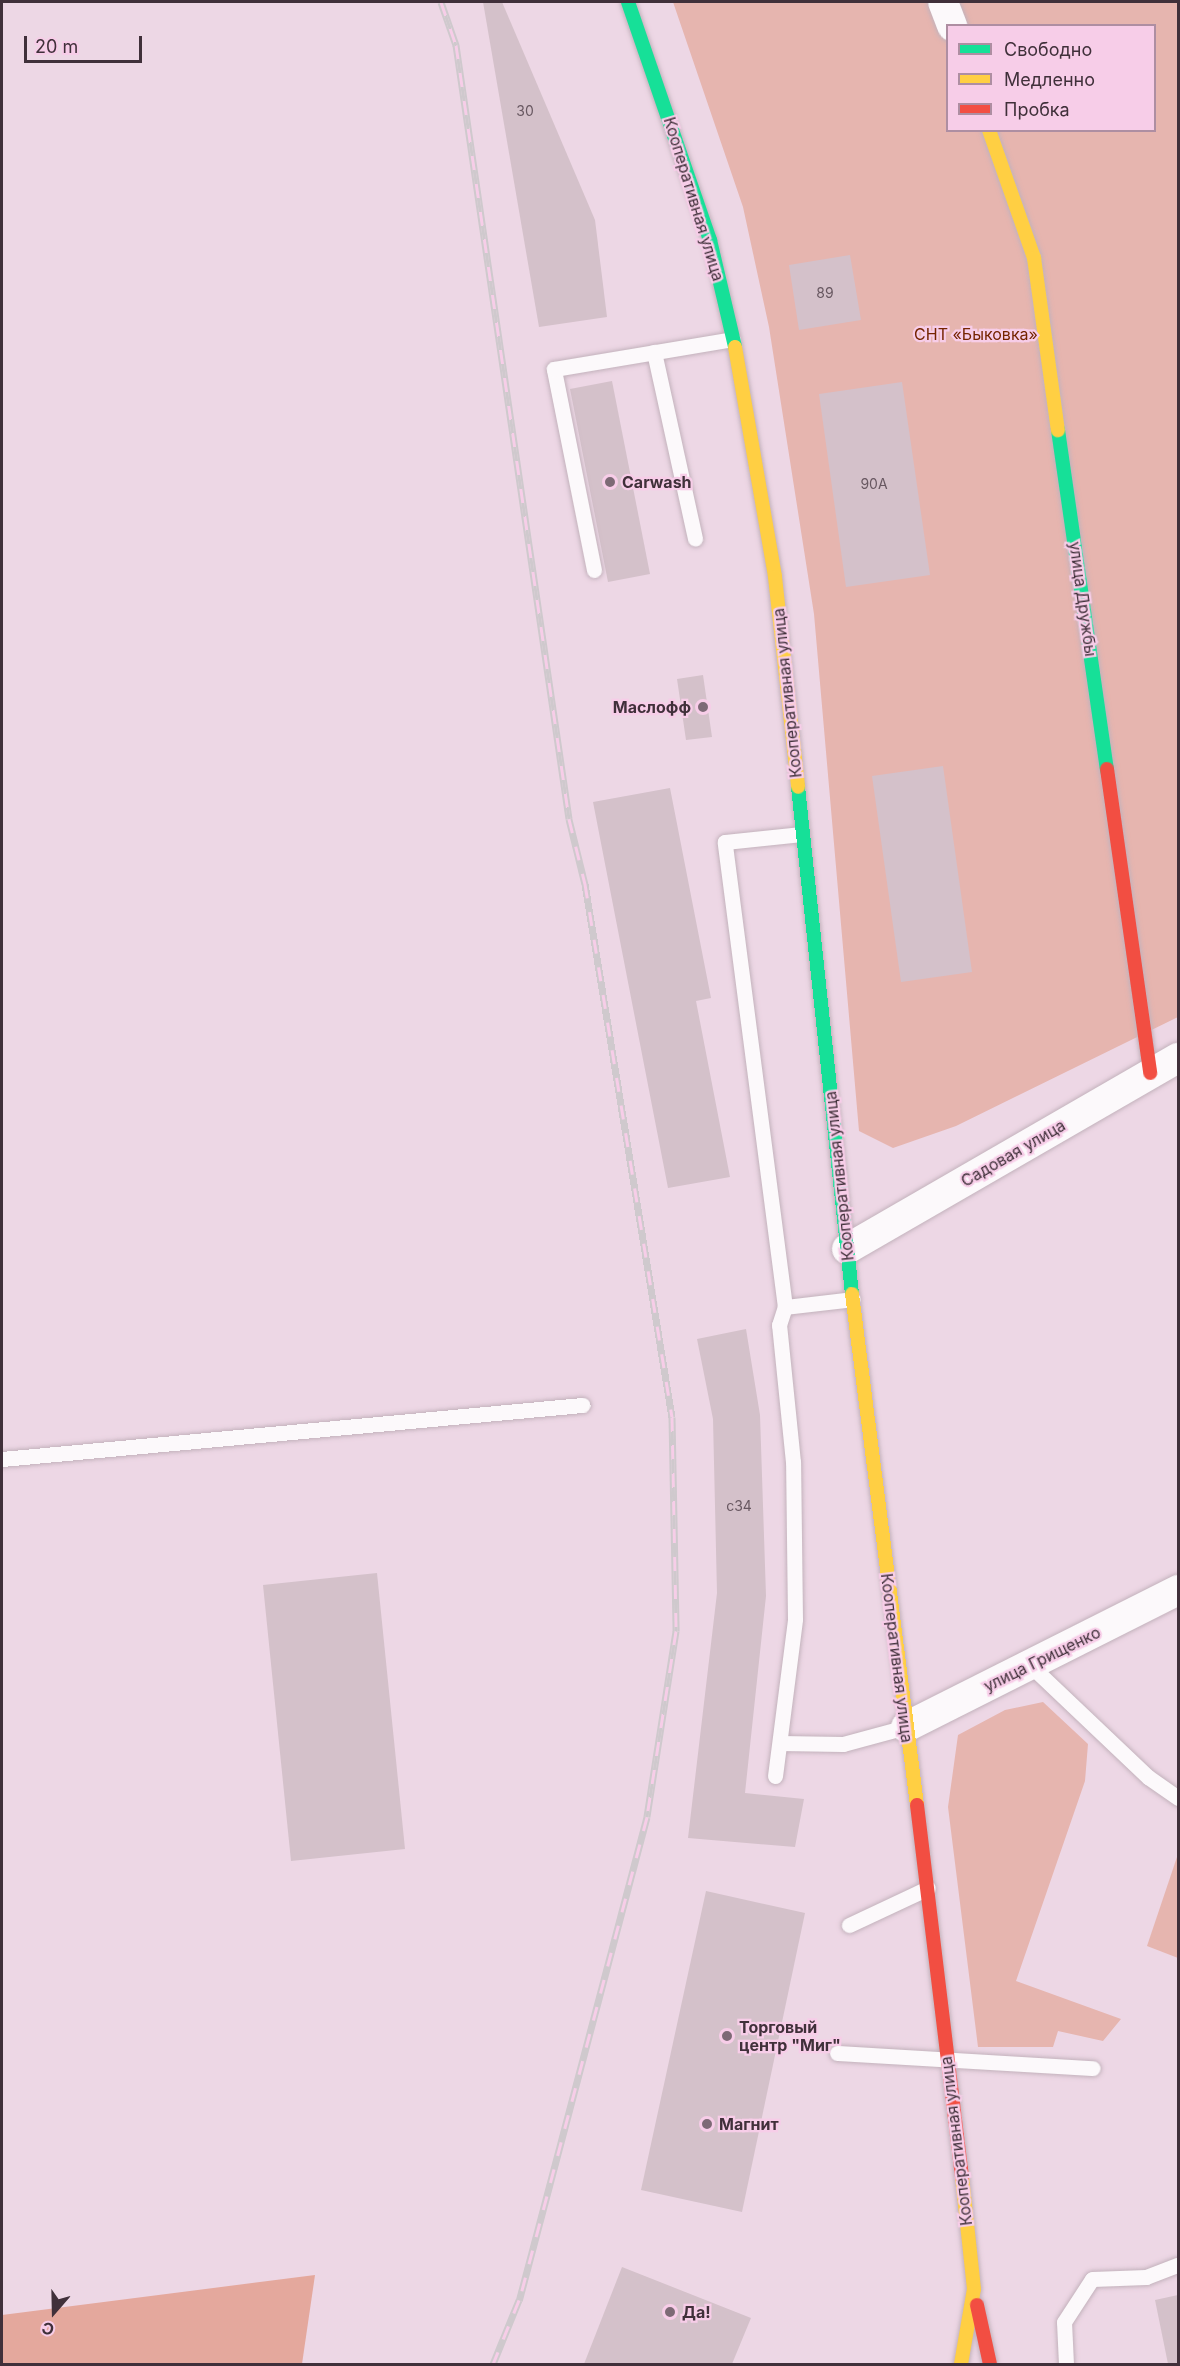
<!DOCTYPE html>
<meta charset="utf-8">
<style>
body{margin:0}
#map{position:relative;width:1180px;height:2366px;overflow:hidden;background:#edd7e5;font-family:Inter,sans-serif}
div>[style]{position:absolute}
.green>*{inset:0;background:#e6b5af}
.forest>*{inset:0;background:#e4a89d}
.building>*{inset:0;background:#d4c1ca}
.roads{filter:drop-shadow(0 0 2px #c3b2bc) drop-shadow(0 0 2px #c3b2bc)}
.lane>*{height:15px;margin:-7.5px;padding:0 7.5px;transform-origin:7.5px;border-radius:7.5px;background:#fcf9fb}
.street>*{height:30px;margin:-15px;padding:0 15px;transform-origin:15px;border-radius:15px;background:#fcf9fb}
.fast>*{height:14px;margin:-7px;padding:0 7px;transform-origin:7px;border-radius:7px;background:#16e098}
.slow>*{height:14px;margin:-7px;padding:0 7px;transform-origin:7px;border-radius:7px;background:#ffcf43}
.jam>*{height:14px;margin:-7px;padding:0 7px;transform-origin:7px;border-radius:7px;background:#f24e42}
.rail>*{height:7px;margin-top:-3.5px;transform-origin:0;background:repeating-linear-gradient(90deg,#f7cde8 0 14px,#cfc9cd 0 28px);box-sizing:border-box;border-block:2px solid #cfc9cd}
.dots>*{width:16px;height:16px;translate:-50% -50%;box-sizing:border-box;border:3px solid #f7cde8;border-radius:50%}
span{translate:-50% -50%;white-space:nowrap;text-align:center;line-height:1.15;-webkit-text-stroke:4.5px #f7cde8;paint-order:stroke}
.number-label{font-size:14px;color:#685861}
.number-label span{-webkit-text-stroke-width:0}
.street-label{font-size:16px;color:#40303a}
.park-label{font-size:16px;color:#752400}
.poi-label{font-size:16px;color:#40303a;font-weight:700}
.left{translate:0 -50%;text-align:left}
.right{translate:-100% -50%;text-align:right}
.frame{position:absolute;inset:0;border:3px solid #40303a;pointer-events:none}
.legend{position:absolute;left:946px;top:24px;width:210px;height:108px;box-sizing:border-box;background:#f7cde8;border:2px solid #ae8ea2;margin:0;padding:8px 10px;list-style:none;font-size:18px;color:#40303a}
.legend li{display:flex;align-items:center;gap:12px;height:30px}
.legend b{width:30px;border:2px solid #ae8ea2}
.north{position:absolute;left:24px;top:2282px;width:60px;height:60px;-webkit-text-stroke:4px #f7cde8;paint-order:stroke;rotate:200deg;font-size:16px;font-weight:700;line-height:24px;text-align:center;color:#40303a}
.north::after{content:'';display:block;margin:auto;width:21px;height:27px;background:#40303a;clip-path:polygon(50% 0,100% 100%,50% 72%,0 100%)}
.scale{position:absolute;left:24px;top:36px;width:118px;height:27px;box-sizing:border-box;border:3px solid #40303a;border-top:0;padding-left:8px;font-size:18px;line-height:21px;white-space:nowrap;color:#40303a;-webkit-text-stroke:4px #f7cde8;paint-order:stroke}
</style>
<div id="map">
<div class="green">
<i style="clip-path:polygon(evenodd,673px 2px,1178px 2px,1178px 1017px,956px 1126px,893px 1148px,859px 1131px,814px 614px,769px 327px,743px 207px,673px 2px,948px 26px,1154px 26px,1154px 130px,948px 130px,948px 26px)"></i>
<i style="clip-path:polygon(1043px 1702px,1088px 1744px,1085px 1781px,1016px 1981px,1121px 2019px,1103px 2041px,1058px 2031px,1053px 2047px,978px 2047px,948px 1807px,958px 1735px,1005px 1710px)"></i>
<i style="clip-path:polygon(1178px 1854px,1178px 1958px,1147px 1946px)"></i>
</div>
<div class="forest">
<i style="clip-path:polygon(315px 2275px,302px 2364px,2px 2364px,2px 2315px)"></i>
</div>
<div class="building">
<i style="clip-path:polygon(483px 2px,502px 2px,595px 220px,607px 317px,539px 327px)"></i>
<i style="clip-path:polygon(850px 255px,861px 320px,799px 330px,789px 265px)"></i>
<i style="clip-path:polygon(612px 381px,650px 574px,608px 582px,570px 389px)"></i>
<i style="clip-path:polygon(902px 382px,930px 575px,846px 587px,819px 394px)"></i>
<i style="clip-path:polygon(703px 675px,712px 737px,686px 740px,677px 679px)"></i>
<i style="clip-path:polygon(943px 766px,972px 972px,901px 982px,872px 776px)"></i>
<i style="clip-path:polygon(670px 788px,711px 998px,696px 1001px,730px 1177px,668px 1188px,593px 802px)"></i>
<i style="clip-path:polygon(746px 1329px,760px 1415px,766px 1596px,745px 1793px,804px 1799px,795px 1847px,688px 1838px,717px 1593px,713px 1419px,697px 1339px)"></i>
<i style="clip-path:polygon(377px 1573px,405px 1849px,291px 1861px,263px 1585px)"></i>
<i style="clip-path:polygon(706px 1891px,805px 1913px,742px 2212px,641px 2190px)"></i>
<i style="clip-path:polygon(622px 2267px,751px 2318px,732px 2364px,584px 2364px)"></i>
<i style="clip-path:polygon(1178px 2295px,1178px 2364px,1168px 2364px,1155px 2300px)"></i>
</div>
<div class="roads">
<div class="lane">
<i style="left:654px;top:352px;width:191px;rotate:77.6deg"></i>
<i style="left:594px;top:570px;width:205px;rotate:-101.3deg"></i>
<i style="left:554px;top:369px;width:181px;rotate:-9.5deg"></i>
<i style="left:785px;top:1307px;width:68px;rotate:-6.7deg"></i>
<i style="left:2px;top:1459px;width:583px;rotate:-5.32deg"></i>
<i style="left:1030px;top:1665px;width:163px;rotate:43.5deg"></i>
<i style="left:1148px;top:1777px;width:37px;rotate:35deg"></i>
<i style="left:780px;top:1743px;width:63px;rotate:0.9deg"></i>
<i style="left:843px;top:1744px;width:65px;rotate:-15.1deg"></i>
<i style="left:775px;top:1776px;width:158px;rotate:-82.7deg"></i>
<i style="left:795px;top:1619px;width:157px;rotate:-90.7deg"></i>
<i style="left:793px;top:1462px;width:138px;rotate:-95.8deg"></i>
<i style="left:779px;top:1325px;width:19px;rotate:-72deg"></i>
<i style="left:785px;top:1307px;width:469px;rotate:-97.4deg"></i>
<i style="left:725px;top:842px;width:77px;rotate:-5.9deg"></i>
<i style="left:849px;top:1925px;width:87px;rotate:-25.1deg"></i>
<i style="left:837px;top:2053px;width:256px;rotate:3.4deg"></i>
<i style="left:1066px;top:2364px;width:42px;rotate:-92.7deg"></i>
<i style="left:1064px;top:2322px;width:51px;rotate:-56.9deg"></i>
<i style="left:1092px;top:2279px;width:54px;rotate:-2.1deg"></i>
<i style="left:1146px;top:2277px;width:34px;rotate:-21deg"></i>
</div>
<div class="street">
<i style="left:943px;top:2px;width:26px;rotate:69deg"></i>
<i style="left:847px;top:1249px;width:382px;rotate:-30deg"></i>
<i style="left:906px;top:1727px;width:305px;rotate:-26.7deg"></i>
</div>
<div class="fast">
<i style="left:628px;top:2px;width:252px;rotate:71deg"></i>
<i style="left:710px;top:240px;width:110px;rotate:76.8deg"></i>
<i style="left:1058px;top:430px;width:343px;rotate:81.8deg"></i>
<i style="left:798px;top:787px;width:510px;rotate:83.92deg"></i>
</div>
<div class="slow">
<i style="left:989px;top:130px;width:136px;rotate:70.6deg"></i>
<i style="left:1034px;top:258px;width:174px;rotate:82.1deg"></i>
<i style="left:735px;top:347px;width:233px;rotate:80.1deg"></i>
<i style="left:775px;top:577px;width:211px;rotate:83.7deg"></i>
<i style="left:852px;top:1294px;width:515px;rotate:82.75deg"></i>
<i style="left:961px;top:2364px;width:76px;rotate:-80.2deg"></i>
<i style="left:974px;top:2289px;width:113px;rotate:-96.1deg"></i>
</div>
<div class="jam">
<i style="left:1107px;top:769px;width:307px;rotate:81.9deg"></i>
<i style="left:917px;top:1805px;width:375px;rotate:83.1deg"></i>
<i style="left:977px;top:2305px;width:60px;rotate:77.6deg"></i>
</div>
</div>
<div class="rail">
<i style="left:441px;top:2px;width:46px;rotate:70.8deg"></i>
<i style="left:456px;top:45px;width:782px;rotate:81.69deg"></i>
<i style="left:569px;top:819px;width:67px;rotate:76.2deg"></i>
<i style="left:585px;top:884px;width:540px;rotate:80.73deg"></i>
<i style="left:672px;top:1417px;width:214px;rotate:88.9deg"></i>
<i style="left:676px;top:1631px;width:188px;rotate:98.9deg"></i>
<i style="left:647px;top:1817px;width:500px;rotate:104.8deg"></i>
<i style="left:519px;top:2300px;width:69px;rotate:112.1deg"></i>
</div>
<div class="dots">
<i style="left:610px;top:482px;background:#7d6a76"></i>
<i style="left:703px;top:707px;background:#7d6a76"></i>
<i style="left:727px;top:2036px;background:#7d6a76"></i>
<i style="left:707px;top:2124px;background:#7d6a76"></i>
<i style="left:670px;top:2312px;background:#7d6a76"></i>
</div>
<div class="number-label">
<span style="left:525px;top:111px">30</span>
<span style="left:825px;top:293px">89</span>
<span style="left:874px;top:484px">90А</span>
<span style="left:739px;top:1506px">с34</span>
</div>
<div class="street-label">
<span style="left:694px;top:199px;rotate:73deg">Кооперативная улица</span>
<span style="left:1083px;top:599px;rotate:82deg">улица Дружбы</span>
<span style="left:787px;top:693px;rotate:-96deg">Кооперативная улица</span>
<span style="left:1013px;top:1153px;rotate:-30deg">Садовая улица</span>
<span style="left:839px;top:1176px;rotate:-96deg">Кооперативная улица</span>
<span style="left:897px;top:1658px;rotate:83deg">Кооперативная улица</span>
<span style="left:1042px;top:1659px;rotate:-26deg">улица Грищенко</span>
<span style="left:956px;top:2141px;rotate:-97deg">Кооперативная улица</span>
</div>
<div class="park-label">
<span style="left:976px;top:334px">СНТ «Быковка»</span>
</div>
<div class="poi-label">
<span class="left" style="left:622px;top:482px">Carwash</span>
<span class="right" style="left:691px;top:707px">Маслофф</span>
<span class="left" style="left:739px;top:2036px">Торговый<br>центр "Миг"</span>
<span class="left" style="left:719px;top:2124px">Магнит</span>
<span class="left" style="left:682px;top:2312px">Да!</span>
</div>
<div class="frame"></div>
<ul class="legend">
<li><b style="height:8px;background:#16e098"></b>Свободно</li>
<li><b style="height:8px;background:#ffcf43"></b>Медленно</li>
<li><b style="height:8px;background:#f24e42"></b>Пробка</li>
</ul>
<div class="north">С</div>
<div class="scale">20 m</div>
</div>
